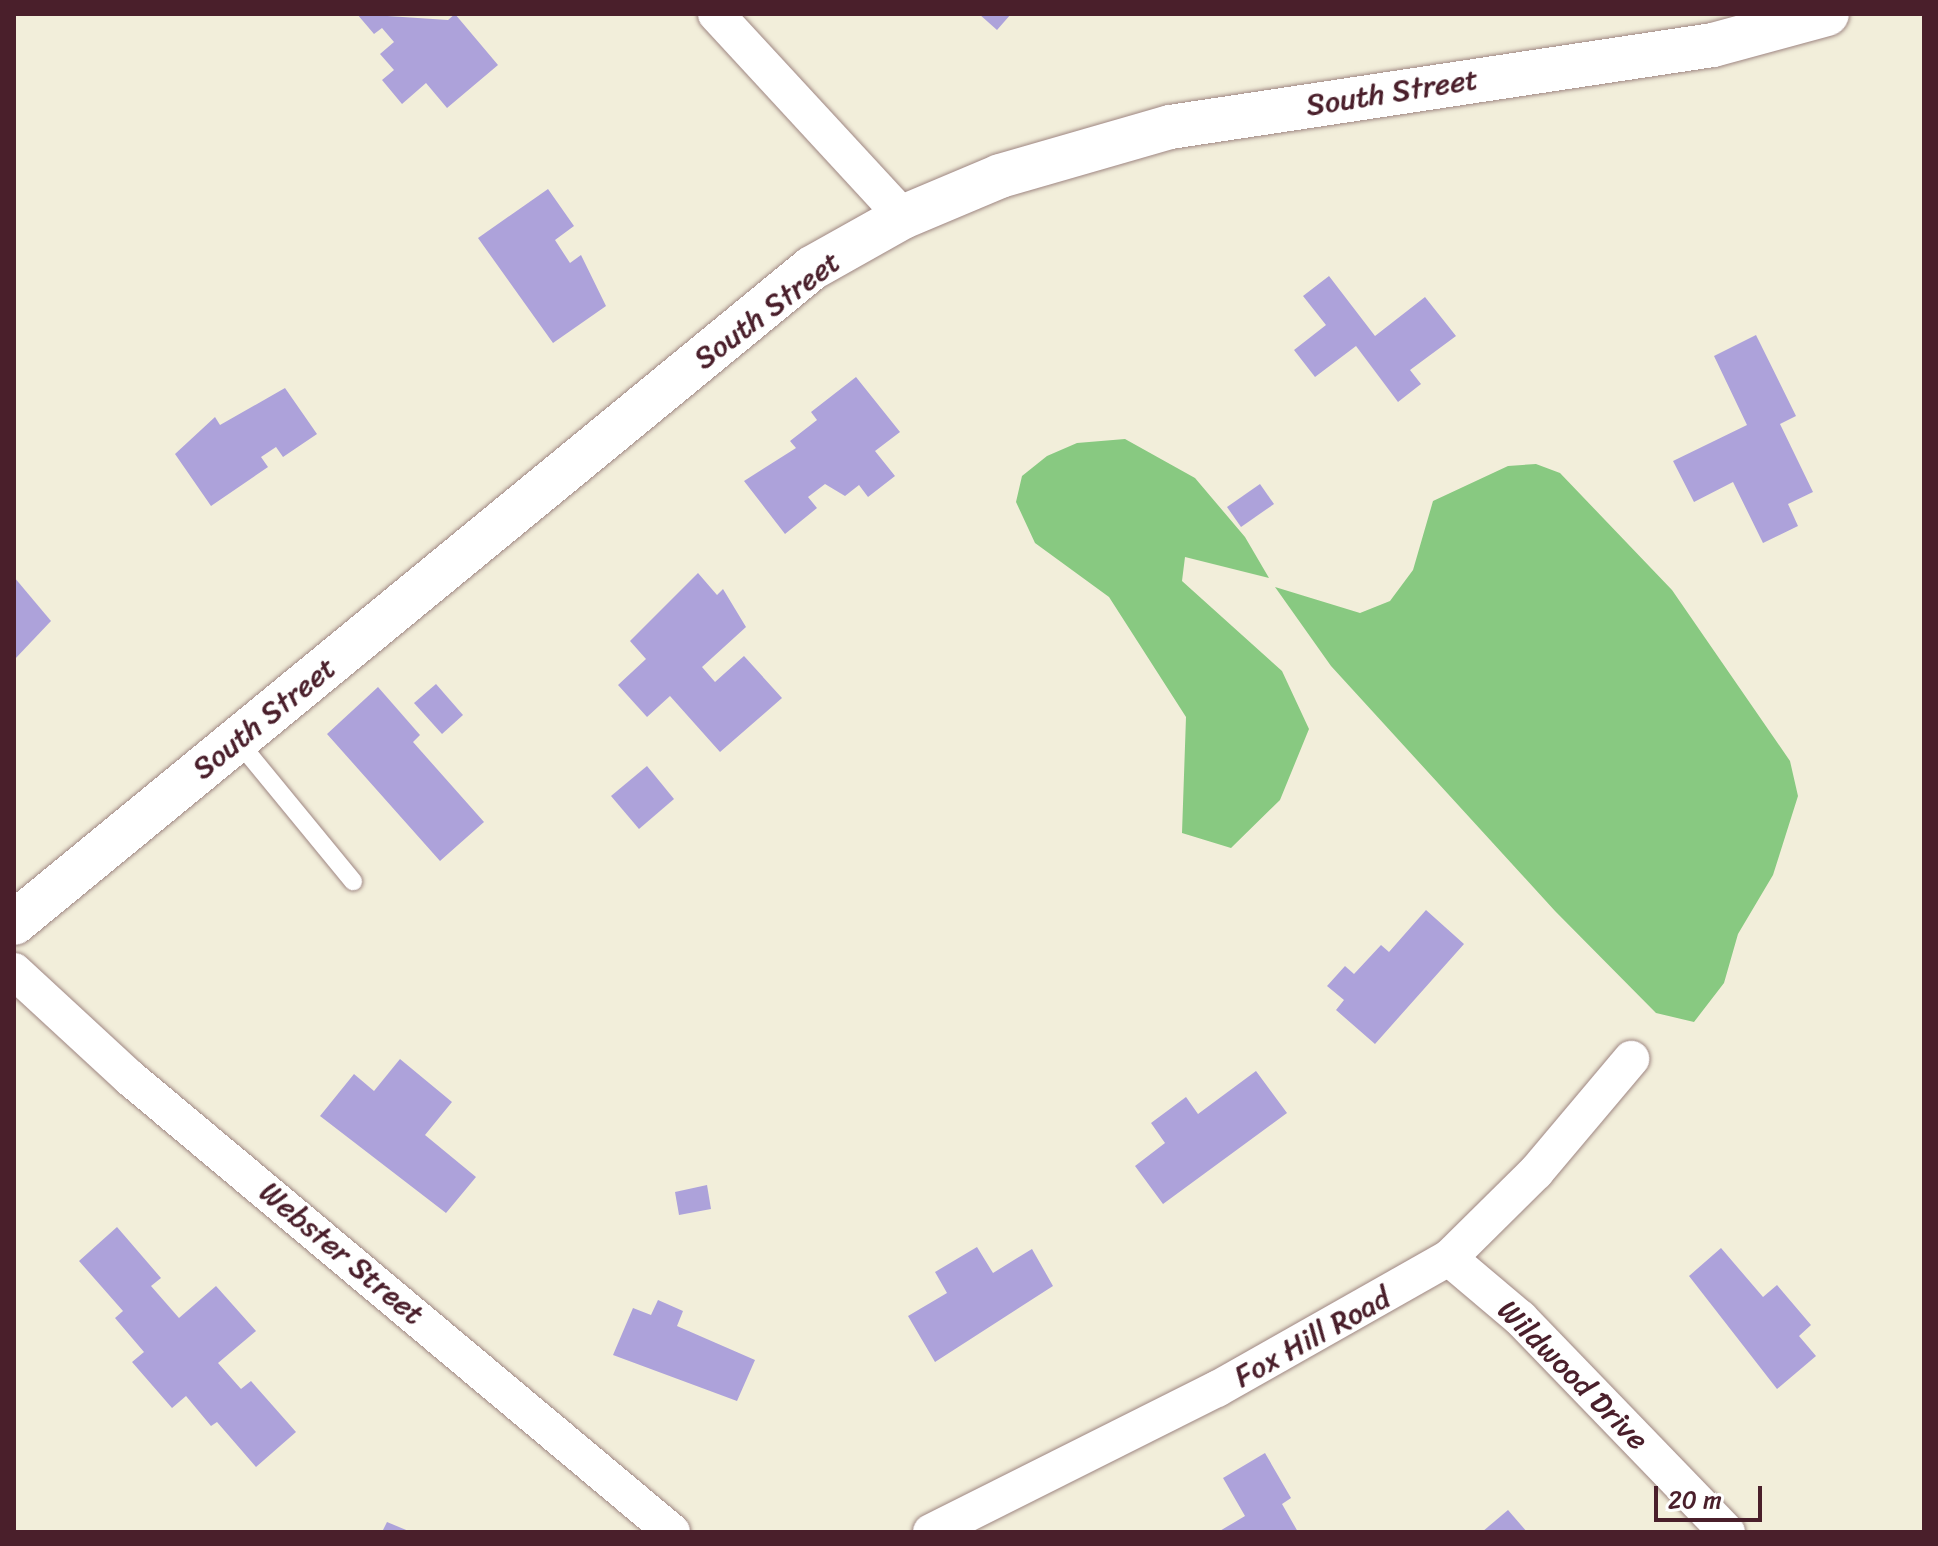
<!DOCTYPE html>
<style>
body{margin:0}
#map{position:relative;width:1938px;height:1546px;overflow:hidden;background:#f2eeda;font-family:Sriracha,sans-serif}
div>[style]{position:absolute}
.green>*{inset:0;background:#88c981}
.building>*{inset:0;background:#ada2da}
.roads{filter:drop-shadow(0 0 2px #9e8682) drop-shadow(0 0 2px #9e8682)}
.lane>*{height:18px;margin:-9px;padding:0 9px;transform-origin:9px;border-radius:9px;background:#fff}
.street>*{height:36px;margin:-18px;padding:0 18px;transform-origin:18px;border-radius:18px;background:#fff}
.secondary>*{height:44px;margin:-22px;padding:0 22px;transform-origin:22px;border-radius:22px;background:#fff}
span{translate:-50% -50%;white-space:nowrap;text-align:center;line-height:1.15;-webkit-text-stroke:6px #fff;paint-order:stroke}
.street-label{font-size:30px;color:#4a1f2b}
.frame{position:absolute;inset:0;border:16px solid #4a1f2b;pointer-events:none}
.scale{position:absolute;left:1654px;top:1486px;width:108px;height:36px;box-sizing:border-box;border:4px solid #4a1f2b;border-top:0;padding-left:10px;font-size:24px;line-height:28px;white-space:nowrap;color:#4a1f2b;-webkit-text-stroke:6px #fff;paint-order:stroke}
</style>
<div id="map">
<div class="green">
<i style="clip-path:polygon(1125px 439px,1195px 478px,1245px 537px,1269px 578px,1185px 557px,1182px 581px,1282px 671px,1309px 729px,1280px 800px,1231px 848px,1182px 833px,1186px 717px,1109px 597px,1035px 543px,1016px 502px,1022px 476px,1047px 456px,1077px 443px)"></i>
<i style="clip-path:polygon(1536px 464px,1560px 473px,1672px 590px,1790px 761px,1798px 796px,1773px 875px,1738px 934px,1724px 983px,1694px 1022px,1656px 1013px,1555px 911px,1331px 666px,1275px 587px,1360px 613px,1390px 601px,1413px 570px,1433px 501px,1508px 466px)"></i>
</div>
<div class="building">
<i style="clip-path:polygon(357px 14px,448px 20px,455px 14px,498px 65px,447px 108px,426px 83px,402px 104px,382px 80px,394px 70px,380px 54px,394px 42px,382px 28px,374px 34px)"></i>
<i style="clip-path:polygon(979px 14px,1011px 14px,997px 30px)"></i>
<i style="clip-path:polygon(548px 189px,574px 226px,555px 240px,570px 263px,581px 255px,606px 306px,553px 343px,478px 238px)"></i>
<i style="clip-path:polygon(1329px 276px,1375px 336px,1425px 297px,1456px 336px,1410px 370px,1421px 384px,1398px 402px,1356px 346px,1315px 377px,1294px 350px,1326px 325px,1303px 296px)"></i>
<i style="clip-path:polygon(1756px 335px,1796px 416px,1780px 424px,1813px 492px,1788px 504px,1798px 526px,1763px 543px,1733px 482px,1694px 502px,1673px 461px,1747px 425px,1714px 356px)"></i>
<i style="clip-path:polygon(856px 377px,900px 432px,875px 451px,895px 476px,868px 497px,859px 485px,845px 496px,825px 484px,808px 497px,817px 508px,785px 534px,744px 481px,796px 448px,790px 441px,817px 420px,811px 412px)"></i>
<i style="clip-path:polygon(285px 388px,317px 434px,283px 457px,276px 447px,261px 457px,268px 467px,211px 506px,175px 454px,215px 417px,220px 425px)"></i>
<i style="clip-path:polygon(1260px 484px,1274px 504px,1241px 527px,1227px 507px)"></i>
<i style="clip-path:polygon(698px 573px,717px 595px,723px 589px,746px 627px,702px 667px,715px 682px,744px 656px,782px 698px,720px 752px,670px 696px,647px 717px,618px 685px,646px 659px,630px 641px)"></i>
<i style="clip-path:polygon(14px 577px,51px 621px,14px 660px)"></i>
<i style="clip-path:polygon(436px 684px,463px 715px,442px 734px,414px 703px)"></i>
<i style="clip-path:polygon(378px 687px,420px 735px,413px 742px,484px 822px,440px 861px,327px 734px)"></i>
<i style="clip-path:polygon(647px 766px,674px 799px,639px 829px,611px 796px)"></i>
<i style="clip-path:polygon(1426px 910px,1464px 944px,1375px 1044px,1336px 1010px,1344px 1000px,1327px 986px,1345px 966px,1354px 974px,1381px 945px,1389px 952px)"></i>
<i style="clip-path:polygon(400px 1059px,452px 1102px,425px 1135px,476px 1177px,446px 1213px,320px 1116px,354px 1074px,374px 1091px)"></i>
<i style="clip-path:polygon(1256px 1071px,1287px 1113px,1163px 1204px,1135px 1166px,1165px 1143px,1151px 1123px,1186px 1097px,1198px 1114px)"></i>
<i style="clip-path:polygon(707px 1185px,711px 1209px,679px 1215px,675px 1192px)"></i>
<i style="clip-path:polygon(117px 1227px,161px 1278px,151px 1286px,179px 1318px,216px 1286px,256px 1331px,218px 1363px,241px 1389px,251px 1381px,296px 1432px,256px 1467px,217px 1422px,211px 1426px,186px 1396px,172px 1408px,132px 1362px,144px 1352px,115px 1318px,123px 1311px,79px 1261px)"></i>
<i style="clip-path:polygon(977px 1247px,993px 1273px,1032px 1249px,1053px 1286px,935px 1362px,908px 1316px,947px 1293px,935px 1272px)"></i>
<i style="clip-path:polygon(1721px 1248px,1763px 1297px,1777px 1285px,1811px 1325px,1799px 1336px,1816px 1356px,1777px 1389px,1689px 1276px)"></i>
<i style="clip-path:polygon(658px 1300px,683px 1311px,677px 1326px,755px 1360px,737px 1401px,613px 1355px,633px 1308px,651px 1315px)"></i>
<i style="clip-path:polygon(1265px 1453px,1291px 1498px,1282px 1504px,1298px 1532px,1218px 1532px,1245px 1516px,1223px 1478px)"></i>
<i style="clip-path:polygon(1508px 1510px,1527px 1532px,1482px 1532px)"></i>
<i style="clip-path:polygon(387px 1522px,411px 1532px,382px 1532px)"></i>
</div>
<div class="roads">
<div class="lane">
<i style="left:237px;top:740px;width:183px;rotate:50.6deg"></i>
</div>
<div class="street">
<i style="left:716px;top:14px;width:276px;rotate:47.3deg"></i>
<i style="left:14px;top:971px;width:158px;rotate:42.7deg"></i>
<i style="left:130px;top:1078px;width:707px;rotate:39.95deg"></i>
<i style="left:1449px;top:1258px;width:93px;rotate:40.2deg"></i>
<i style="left:1520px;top:1318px;width:298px;rotate:46deg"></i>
<i style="left:931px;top:1532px;width:320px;rotate:-26.6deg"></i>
<i style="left:1217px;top:1389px;width:266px;rotate:-29.5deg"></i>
<i style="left:1449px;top:1258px;width:122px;rotate:-44.7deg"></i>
<i style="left:1536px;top:1172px;width:148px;rotate:-49.9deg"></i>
</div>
<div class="secondary">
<i style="left:14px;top:923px;width:1032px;rotate:-39.38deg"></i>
<i style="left:812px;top:268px;width:104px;rotate:-29.3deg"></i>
<i style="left:903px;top:217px;width:105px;rotate:-22.9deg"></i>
<i style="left:1000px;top:176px;width:177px;rotate:-16.1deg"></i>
<i style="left:1170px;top:127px;width:549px;rotate:-8.59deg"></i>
<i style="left:1713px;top:45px;width:118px;rotate:-15.2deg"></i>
</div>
</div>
<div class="street-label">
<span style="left:1392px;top:92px;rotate:-9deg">South Street</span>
<span style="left:767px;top:310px;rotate:-37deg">South Street</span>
<span style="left:264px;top:718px;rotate:-39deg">South Street</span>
<span style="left:342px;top:1253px;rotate:40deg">Webster Street</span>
<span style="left:1312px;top:1337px;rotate:-29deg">Fox Hill Road</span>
<span style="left:1573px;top:1375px;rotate:45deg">Wildwood Drive</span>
</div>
<div class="frame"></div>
<div class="scale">20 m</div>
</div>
